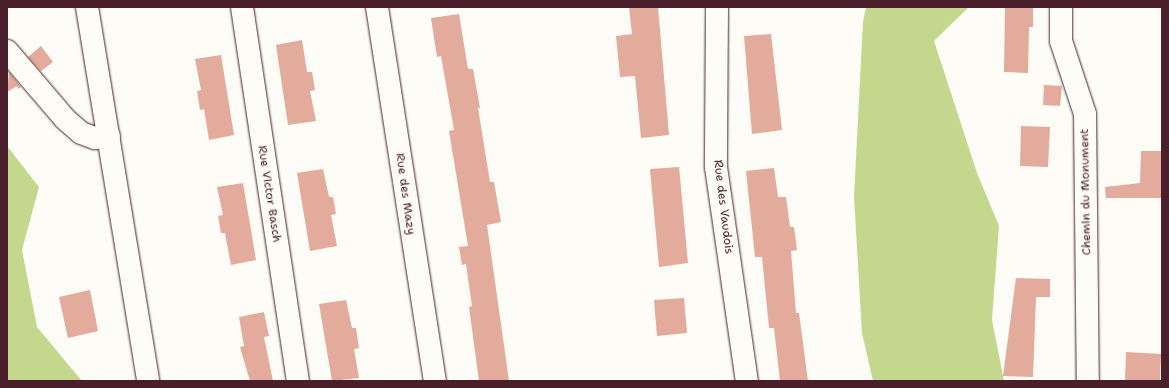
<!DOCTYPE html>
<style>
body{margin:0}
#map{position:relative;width:1169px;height:388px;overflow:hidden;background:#fdfcf7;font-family:"Shantell Sans",sans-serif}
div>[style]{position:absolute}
.green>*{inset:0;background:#c4d88d}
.building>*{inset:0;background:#e3ab9c}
.roads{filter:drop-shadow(0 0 1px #4a1f2b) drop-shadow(0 0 1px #4a1f2b)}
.minor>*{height:22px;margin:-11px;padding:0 11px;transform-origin:11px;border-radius:11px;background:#fdfcf7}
.major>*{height:22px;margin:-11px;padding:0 11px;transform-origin:11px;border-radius:11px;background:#fdfcf7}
span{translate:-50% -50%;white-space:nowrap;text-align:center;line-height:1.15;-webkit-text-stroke:3.5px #fdfcf7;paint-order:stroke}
.street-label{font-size:12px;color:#4a1f2b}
.frame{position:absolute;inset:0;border:8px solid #4a1f2b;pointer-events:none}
</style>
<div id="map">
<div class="green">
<i style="clip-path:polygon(866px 7px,969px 7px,934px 41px,977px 173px,999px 226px,992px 320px,1004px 381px,873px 381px,862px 333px,854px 197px,863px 22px)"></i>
<i style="clip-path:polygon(7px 146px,39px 187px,22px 250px,37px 327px,82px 381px,7px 381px)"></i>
</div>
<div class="building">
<i style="clip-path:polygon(629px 7px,658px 7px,669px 135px,641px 138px,635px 76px,620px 77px,616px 36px,632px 34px)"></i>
<i style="clip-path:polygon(1005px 7px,1033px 7px,1033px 27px,1029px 27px,1028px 73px,1004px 72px)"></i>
<i style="clip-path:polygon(459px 14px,468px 69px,473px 69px,480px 108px,478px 108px,490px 182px,494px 182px,501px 222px,487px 225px,509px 381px,479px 381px,469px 307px,472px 306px,466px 264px,462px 265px,459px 247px,468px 246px,449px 131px,454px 130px,441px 56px,437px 57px,431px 18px)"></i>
<i style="clip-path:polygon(771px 34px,782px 130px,752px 134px,744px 36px)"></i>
<i style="clip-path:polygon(302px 40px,307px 72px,312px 72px,315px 90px,310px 91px,316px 121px,288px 125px,276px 45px)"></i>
<i style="clip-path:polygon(41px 46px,53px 62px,41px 71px,28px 57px)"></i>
<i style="clip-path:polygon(221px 55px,234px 135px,209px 140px,204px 109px,200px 110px,197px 91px,201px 90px,195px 59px)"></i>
<i style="clip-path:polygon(9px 72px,21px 87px,18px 89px,17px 86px,7px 92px)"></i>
<i style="clip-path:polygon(1044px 85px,1062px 86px,1060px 106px,1043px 105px)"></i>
<i style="clip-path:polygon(1021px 126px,1050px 127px,1048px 167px,1020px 166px)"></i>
<i style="clip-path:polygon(1141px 151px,1162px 151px,1162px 198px,1106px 198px,1105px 187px,1140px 183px)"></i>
<i style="clip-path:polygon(679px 167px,688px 263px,659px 267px,650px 169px)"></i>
<i style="clip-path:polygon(774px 168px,778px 197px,786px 197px,790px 227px,794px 227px,797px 250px,791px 251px,796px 313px,799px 313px,808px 381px,780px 381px,774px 328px,769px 328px,762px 257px,755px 257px,746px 171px)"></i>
<i style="clip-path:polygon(323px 169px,329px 197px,333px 197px,336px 214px,331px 215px,337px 246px,310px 251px,297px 173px)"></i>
<i style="clip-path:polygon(243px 183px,256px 260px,231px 265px,225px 233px,221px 233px,218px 216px,223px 215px,217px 187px)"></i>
<i style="clip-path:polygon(1016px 278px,1050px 279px,1050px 297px,1036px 297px,1033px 377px,1003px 376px)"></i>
<i style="clip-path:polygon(90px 290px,98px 331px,68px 338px,59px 297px)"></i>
<i style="clip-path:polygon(684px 298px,687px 333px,657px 336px,654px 300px)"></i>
<i style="clip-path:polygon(346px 300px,352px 328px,356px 328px,359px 348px,354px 349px,359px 378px,332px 381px,319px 304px)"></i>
<i style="clip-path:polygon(264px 312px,269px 336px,264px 337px,273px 381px,250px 381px,240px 347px,244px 346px,239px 317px)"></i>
<i style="clip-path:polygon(1126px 352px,1161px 354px,1160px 381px,1125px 381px)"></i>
</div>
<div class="roads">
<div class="minor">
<i style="left:242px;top:7px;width:378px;rotate:81.5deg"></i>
<i style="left:377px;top:7px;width:378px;rotate:81.2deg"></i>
<i style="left:717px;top:7px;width:160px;rotate:90.4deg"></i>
<i style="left:716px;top:167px;width:216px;rotate:81.8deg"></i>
<i style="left:1061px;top:7px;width:34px;rotate:90deg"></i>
<i style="left:1061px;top:41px;width:77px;rotate:71.8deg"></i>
<i style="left:1085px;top:114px;width:267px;rotate:89.4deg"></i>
<i style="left:7px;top:51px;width:89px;rotate:49.5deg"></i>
<i style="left:65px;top:119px;width:21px;rotate:41deg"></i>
<i style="left:81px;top:133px;width:15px;rotate:20deg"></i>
<i style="left:95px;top:138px;width:14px;rotate:-8deg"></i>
</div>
<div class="major">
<i style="left:87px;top:7px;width:379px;rotate:80.7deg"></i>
</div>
</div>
<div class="street-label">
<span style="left:1086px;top:192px;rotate:-91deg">Chemin du Monument</span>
<span style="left:269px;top:194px;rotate:81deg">Rue Victor Basch</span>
<span style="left:405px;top:194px;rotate:82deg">Rue des Mazy</span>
<span style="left:723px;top:207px;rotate:83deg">Rue des Vaudois</span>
</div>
<div class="frame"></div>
</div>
